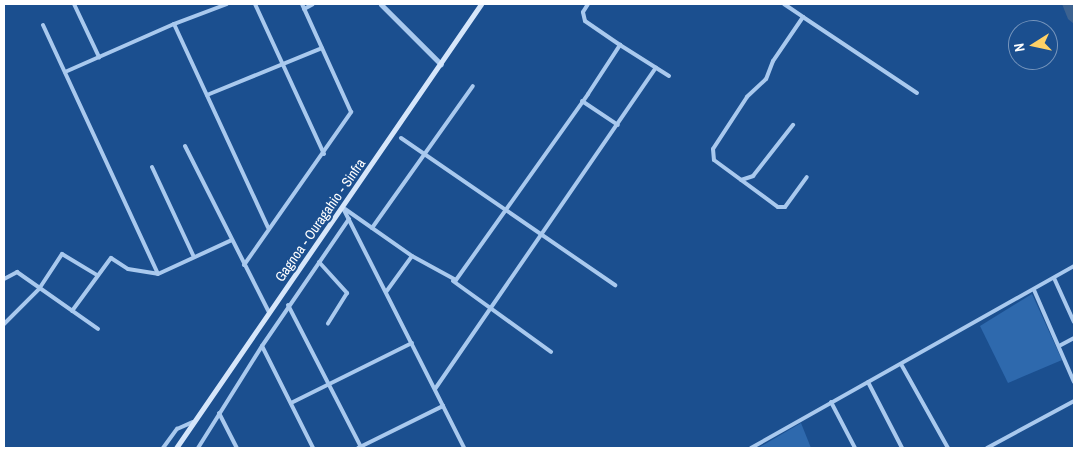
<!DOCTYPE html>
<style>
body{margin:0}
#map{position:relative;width:1078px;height:452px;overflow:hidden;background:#1b4f8f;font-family:"Archivo Narrow",sans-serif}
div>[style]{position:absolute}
.green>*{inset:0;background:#2e69ad}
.water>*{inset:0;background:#3c6290}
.minor>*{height:4px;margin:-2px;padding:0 2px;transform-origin:2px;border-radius:2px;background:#a9c9ee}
.tertiary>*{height:4.5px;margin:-2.25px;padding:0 2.25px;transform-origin:2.25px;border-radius:2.25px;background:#a9c9ee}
.secondary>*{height:5px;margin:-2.5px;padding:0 2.5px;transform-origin:2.5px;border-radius:2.5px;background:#d6e6fa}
span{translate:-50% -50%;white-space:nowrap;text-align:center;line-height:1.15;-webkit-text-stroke:4px #1b4f8f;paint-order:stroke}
.street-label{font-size:14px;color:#fff}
.frame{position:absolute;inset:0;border:5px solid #fff;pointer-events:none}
.north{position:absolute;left:1008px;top:20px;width:50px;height:50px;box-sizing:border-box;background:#1b4f8f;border:1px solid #7695bc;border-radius:50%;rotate:260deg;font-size:14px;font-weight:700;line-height:20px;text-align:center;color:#fff}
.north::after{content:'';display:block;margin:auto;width:18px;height:22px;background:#ffd166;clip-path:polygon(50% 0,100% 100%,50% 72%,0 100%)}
</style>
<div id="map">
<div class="green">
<i style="clip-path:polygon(1032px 294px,1062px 360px,1008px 383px,980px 326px)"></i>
<i style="clip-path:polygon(801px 423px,811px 448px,758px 448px)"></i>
</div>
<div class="water">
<i style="clip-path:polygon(1062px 4px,1074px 4px,1074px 24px,1068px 19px)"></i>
</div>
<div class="minor">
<i style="left:74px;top:4px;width:59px;rotate:64.7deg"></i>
<i style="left:227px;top:4px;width:57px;rotate:159.3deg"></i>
<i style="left:174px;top:24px;width:224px;rotate:65.2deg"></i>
<i style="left:255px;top:4px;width:165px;rotate:65.3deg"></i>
<i style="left:784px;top:4px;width:23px;rotate:34deg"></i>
<i style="left:803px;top:17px;width:53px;rotate:124.3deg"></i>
<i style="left:773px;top:61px;width:19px;rotate:111deg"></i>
<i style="left:766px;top:79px;width:26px;rotate:137deg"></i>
<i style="left:747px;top:97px;width:62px;rotate:123.2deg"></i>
<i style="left:713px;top:149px;width:11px;rotate:85deg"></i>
<i style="left:714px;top:160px;width:79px;rotate:36.3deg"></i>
<i style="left:778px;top:207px;width:7px"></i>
<i style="left:785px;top:207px;width:37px;rotate:-54deg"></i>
<i style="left:304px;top:9px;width:10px;rotate:-29deg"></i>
<i style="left:803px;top:17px;width:137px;rotate:33.7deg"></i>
<i style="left:43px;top:25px;width:274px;rotate:65.2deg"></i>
<i style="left:158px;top:274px;width:81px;rotate:-24.7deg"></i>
<i style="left:620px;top:45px;width:58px;rotate:32.3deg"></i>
<i style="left:65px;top:72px;width:119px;rotate:-23.8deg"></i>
<i style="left:207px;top:95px;width:124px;rotate:-22.2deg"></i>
<i style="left:582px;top:101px;width:43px;rotate:33.7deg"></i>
<i style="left:401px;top:138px;width:260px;rotate:34.5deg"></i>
<i style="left:185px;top:146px;width:186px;rotate:63.2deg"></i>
<i style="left:152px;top:167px;width:99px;rotate:65deg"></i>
<i style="left:741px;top:180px;width:13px;rotate:-18deg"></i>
<i style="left:753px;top:176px;width:65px;rotate:-51.9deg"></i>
<i style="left:343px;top:208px;width:269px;rotate:63.2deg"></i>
<i style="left:345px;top:209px;width:82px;rotate:35deg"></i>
<i style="left:372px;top:228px;width:174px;rotate:-54.6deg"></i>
<i style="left:319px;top:262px;width:42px;rotate:47.9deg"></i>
<i style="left:347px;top:293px;width:36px;rotate:122deg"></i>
<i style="left:244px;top:265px;width:187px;rotate:-55deg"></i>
<i style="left:351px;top:112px;width:119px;rotate:-114.4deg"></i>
<i style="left:1054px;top:278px;width:48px;rotate:65.6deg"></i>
<i style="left:4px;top:279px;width:15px;rotate:-28deg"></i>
<i style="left:17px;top:272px;width:99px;rotate:35.1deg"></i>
<i style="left:453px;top:281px;width:121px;rotate:35.9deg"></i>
<i style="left:1034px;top:290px;width:100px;rotate:66.5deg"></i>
<i style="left:386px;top:292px;width:44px;rotate:-54.2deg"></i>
<i style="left:412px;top:256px;width:50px;rotate:28.6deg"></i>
<i style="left:456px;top:280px;width:228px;rotate:-54.6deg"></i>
<i style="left:588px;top:94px;width:59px;rotate:-56.9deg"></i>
<i style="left:620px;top:45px;width:42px;rotate:-145.6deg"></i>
<i style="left:585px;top:21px;width:9px;rotate:-103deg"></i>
<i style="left:583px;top:12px;width:9px;rotate:-58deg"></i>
<i style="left:288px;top:305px;width:160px;rotate:62.8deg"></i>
<i style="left:72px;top:311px;width:66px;rotate:-53.7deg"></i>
<i style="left:111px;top:258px;width:20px;rotate:33deg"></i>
<i style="left:128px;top:269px;width:30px;rotate:9deg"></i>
<i style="left:4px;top:324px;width:49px;rotate:-45deg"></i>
<i style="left:39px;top:289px;width:42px;rotate:-56.7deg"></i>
<i style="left:62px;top:254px;width:41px;rotate:31deg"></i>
<i style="left:262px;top:346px;width:154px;rotate:-55.6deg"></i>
<i style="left:1059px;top:346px;width:17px;rotate:-28deg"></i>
<i style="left:901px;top:364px;width:96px;rotate:60.8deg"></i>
<i style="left:868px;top:382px;width:74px;rotate:62.7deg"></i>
<i style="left:435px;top:389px;width:390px;rotate:-55.5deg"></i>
<i style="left:831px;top:402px;width:52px;rotate:62.4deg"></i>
<i style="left:291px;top:403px;width:135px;rotate:-26.4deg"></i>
<i style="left:219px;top:413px;width:39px;rotate:63deg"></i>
<i style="left:163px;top:448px;width:24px;rotate:-54deg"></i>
<i style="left:177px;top:429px;width:17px;rotate:-24deg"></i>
<i style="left:198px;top:448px;width:120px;rotate:-57.9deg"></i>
<i style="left:262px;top:346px;width:114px;rotate:63.4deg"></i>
<i style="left:358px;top:448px;width:95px;rotate:-26.3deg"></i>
<i style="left:751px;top:448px;width:371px;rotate:-29.4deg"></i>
<i style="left:987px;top:448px;width:99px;rotate:-28.4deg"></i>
</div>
<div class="tertiary">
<i style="left:381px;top:4px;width:85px;rotate:45deg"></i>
</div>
<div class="secondary">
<i style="left:176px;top:448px;width:539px;rotate:-55.51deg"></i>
</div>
<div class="street-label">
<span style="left:320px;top:220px;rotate:-55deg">Gagnoa - Ouragahio - Sinfra</span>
</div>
<div class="frame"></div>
<div class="north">N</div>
</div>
